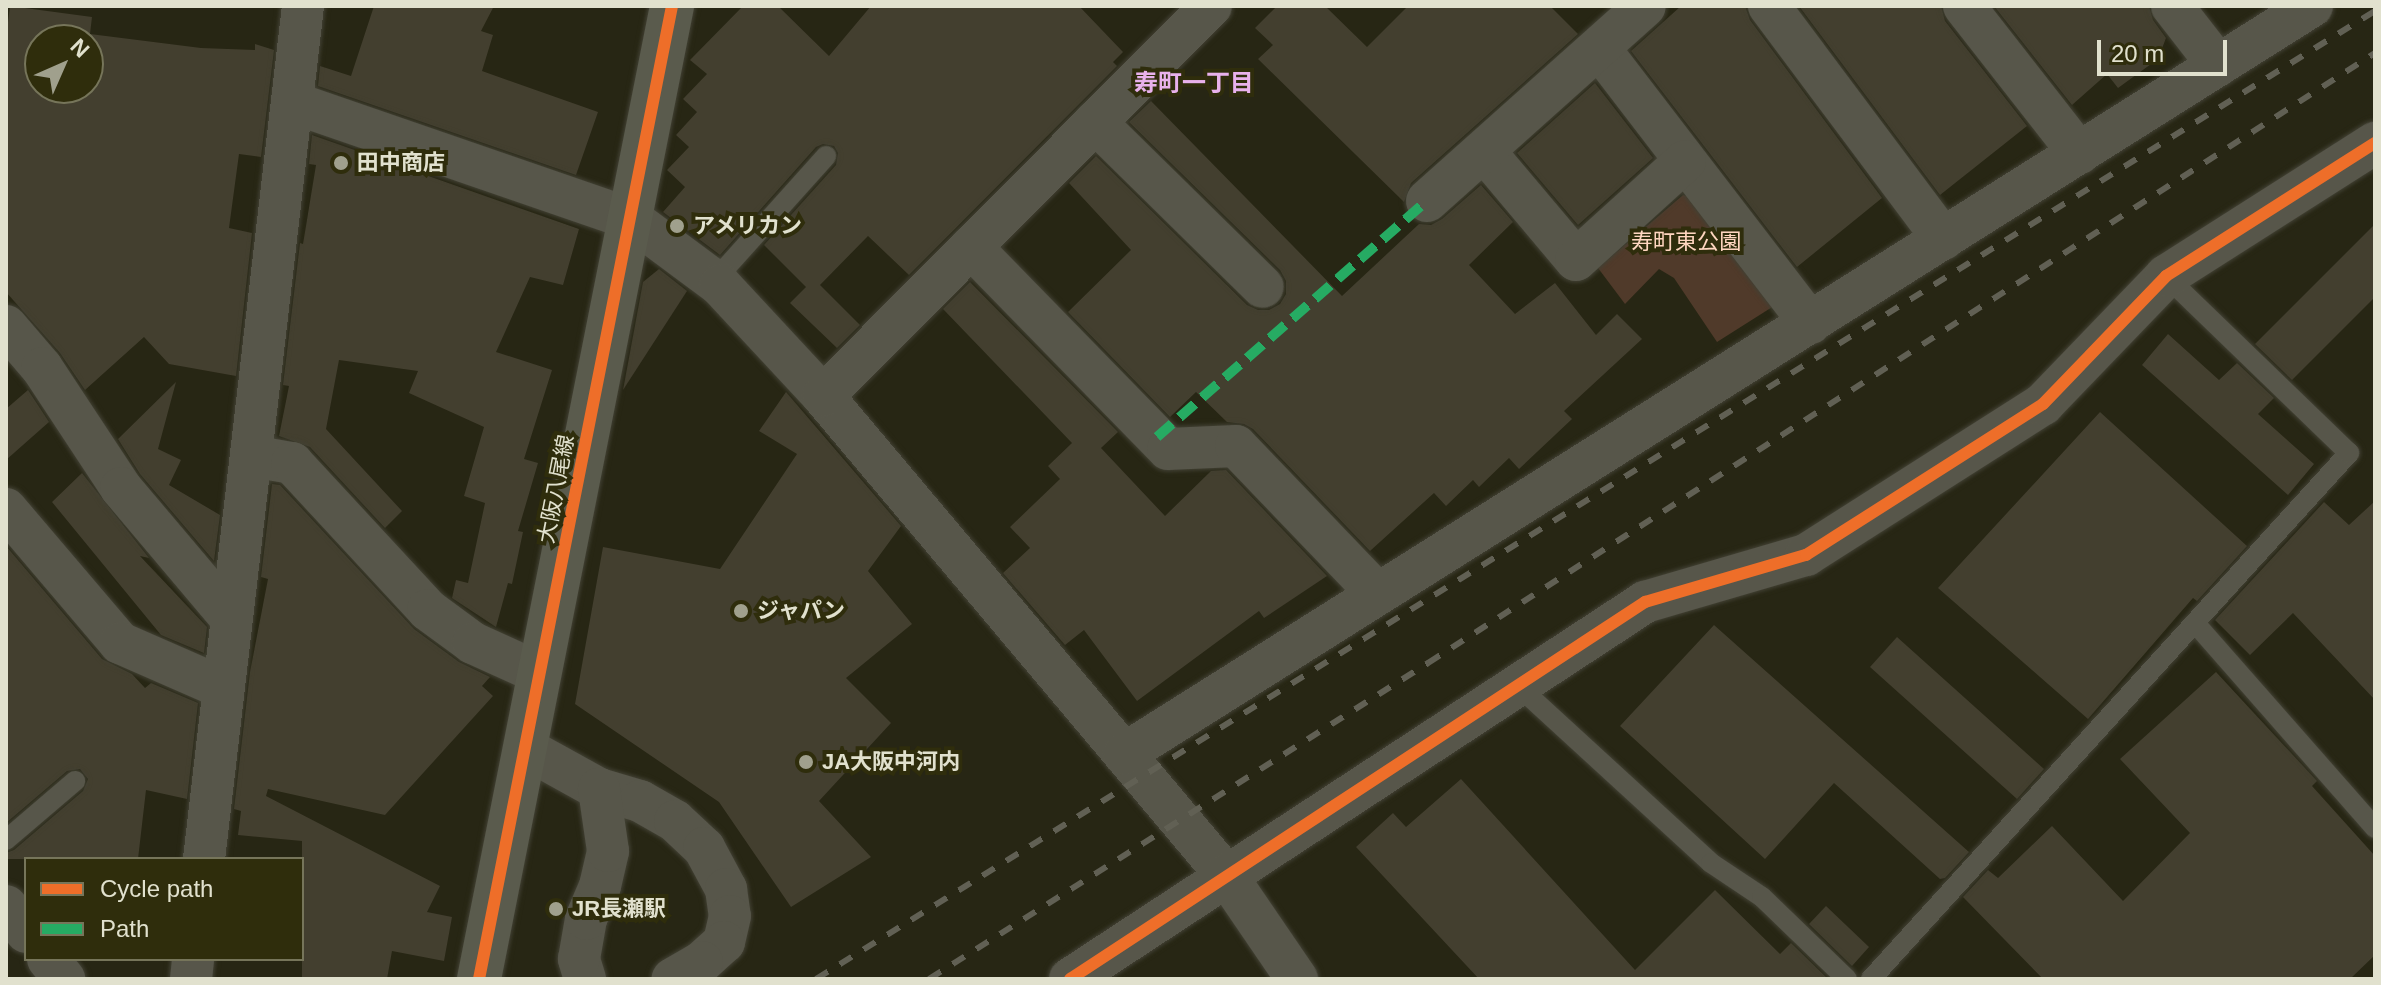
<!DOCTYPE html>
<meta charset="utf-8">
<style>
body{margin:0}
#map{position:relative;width:2381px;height:985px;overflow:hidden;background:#272614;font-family:Helvetica,"Noto Sans JP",sans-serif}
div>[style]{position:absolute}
.green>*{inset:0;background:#503a2a}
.building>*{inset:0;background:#433f2f}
.roads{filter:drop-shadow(0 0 2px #424134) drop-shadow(0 0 2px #424134)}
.lane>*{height:20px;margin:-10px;padding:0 10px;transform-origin:10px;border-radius:10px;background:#57564a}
.street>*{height:42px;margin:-21px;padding:0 21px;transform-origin:21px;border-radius:21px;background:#57564a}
.secondary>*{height:44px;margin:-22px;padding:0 22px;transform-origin:22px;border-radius:22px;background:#5a5b4d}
.rail>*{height:6px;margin-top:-3px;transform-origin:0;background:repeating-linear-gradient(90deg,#616054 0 14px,transparent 0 28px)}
.quiet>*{height:10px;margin-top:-5px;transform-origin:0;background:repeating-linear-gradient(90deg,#26ab63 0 20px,transparent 0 30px)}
.cycleway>*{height:12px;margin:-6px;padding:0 6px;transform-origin:6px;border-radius:6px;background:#ee6e29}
.dots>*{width:22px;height:22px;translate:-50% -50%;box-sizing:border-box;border:4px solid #2f2d0c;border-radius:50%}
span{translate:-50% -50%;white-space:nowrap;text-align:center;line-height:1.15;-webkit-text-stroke:8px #2f2d0c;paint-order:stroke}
.poi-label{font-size:22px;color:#e1e1ce;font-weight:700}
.left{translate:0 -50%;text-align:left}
.park-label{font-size:22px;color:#ffd6c0}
.street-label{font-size:22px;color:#e1e1ce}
.neighbourhood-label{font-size:24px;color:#e8b1ec;font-weight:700}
.frame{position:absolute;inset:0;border:8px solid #e1e1ce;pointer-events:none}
.legend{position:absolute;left:24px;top:857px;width:280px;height:104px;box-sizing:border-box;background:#2f2d0c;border:2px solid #76755a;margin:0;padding:10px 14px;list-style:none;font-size:24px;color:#e1e1ce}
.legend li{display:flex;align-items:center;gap:16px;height:40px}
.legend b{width:40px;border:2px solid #76755a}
.north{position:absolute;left:24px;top:24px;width:80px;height:80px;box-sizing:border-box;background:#2f2d0c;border:2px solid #76755a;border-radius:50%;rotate:45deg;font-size:22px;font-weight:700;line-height:32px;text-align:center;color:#e1e1ce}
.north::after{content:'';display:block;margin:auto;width:28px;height:36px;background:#a0a08d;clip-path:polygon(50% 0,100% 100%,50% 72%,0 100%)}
.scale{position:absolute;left:2097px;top:40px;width:130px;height:36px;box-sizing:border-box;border:4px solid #e1e1ce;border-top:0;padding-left:10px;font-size:24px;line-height:28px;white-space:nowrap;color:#e1e1ce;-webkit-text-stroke:6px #2f2d0c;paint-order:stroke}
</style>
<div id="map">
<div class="green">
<i style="clip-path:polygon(1683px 195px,1699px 199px,1777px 304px,1717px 342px,1674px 278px,1659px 269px,1625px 304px,1598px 268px)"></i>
</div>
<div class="building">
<i style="clip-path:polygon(evenodd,10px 6px,92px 17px,90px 34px,201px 48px,255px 50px,255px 44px,274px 50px,261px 157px,239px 154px,229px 228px,252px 233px,236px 376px,169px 364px,144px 337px,85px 390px,60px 353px,6px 292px,6px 38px,10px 6px,40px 40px,88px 40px,88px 88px,40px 88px,40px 40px)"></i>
<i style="clip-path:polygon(374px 6px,494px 6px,481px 31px,493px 35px,482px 71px,598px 112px,576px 175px,318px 86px,320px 66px,351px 76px)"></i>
<i style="clip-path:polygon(743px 6px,778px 6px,829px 56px,871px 6px,1079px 6px,1123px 52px,1113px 62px,1117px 66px,909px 275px,868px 236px,820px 285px,860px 325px,837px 348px,790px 303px,806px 287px,764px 245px,836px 165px,838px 153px,834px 146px,823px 144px,816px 147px,720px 255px,663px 212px,685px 187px,667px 170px,689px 147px,676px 135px,697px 112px,683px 99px,707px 74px,690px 60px)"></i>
<i style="clip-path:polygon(1277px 6px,1325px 6px,1367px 47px,1408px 6px,1550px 6px,1578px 34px,1411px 183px,1404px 202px,1258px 59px,1273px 45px,1255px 28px)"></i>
<i style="clip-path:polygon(1681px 6px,1745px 6px,1750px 20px,1882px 198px,1797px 267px,1631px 51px)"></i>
<i style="clip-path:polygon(1799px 6px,1941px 6px,1945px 21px,2027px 126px,1940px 195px)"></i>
<i style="clip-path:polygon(1994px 6px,2149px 6px,2153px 20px,2166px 38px,2158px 59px,2118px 88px,2107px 74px,2072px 105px)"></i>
<i style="clip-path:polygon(1595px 83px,1653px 158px,1578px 225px,1517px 153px)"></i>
<i style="clip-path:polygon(1151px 101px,1342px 296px,1419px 224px,1431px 225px,1442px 219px,1481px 185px,1513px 222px,1469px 265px,1515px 314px,1555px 283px,1596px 335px,1617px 314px,1642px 339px,1564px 411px,1572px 419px,1519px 469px,1509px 458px,1479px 487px,1473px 480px,1446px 506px,1434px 493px,1370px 551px,1253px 429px,1244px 424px,1227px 422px,1196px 392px,1170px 417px,1068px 312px,1131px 250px,1069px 183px,1096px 156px,1247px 305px,1258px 310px,1269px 310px,1280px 304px,1286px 294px,1286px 281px,1280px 270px,1129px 122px)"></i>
<i style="clip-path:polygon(312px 135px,579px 229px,563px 285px,530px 277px,496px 352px,552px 370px,524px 459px,538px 463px,518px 531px,523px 532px,512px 584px,508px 583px,496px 627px,452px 598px,456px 580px,468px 583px,485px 503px,464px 496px,484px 427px,409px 393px,418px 371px,339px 360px,326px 429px,402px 511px,385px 528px,310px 447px,279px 436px,289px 386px,283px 385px,300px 243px,303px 244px,316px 165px,309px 164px)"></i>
<i style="clip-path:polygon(2375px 224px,2375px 297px,2292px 380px,2255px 344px)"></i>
<i style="clip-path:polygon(659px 269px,687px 291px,623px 390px,643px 282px)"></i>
<i style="clip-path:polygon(970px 282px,1118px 432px,1101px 448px,1165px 516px,1211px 471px,1226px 470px,1327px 576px,1264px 618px,1259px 611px,1137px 701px,1084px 630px,1065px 645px,1003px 573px,1030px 548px,1010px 527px,1060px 479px,1048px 466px,1072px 443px,943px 309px)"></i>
<i style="clip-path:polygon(2168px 334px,2219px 380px,2237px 363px,2274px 398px,2258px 414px,2314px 464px,2288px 495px,2142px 365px)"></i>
<i style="clip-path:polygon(176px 382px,158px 449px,181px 460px,169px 485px,220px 515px,214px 561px,140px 474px,118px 439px)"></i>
<i style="clip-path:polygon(28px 390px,49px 422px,6px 460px,6px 409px)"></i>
<i style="clip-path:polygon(786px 392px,901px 526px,868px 571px,912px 624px,846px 678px,891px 723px,819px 801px,871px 857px,791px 907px,719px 802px,575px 704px,603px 547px,720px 569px,797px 454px,759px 431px)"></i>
<i style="clip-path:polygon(2100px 412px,2247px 546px,2197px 601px,2193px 598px,2088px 719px,1938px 588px)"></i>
<i style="clip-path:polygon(82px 473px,149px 558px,140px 556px,207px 627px,204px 653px,161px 635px,52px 502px)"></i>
<i style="clip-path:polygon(272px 484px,280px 485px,414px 629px,459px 662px,490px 677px,482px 686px,493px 696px,385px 815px,268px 789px,266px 796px,440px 886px,427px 912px,452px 917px,444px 961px,392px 951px,387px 979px,302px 979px,302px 841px,238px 835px,241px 811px,234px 809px,250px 672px,268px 579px,261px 577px)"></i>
<i style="clip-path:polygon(2375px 501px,2375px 700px,2293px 613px,2250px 655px,2215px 620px,2324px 502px,2349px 525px)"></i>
<i style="clip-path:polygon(6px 546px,102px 659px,132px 674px,145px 688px,151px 683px,198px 703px,187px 799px,146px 790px,138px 859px,6px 859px,6px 853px,14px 850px,83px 791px,88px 779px,80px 769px,67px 771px,6px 823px)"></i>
<i style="clip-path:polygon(1714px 625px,1969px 852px,1945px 878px,1940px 879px,1834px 783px,1765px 859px,1620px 726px)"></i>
<i style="clip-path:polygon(1897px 637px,2044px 769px,2017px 799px,1870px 667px)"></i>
<i style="clip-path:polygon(2216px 672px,2317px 781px,2312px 786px,2375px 856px,2375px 955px,2350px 979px,2043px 979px,1963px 897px,1988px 870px,1998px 878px,2052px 826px,2123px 901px,2190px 833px,2120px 759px)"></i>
<i style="clip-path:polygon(1461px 779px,1635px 970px,1715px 890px,1780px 954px,1791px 943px,1828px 979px,1479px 979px,1356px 847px,1393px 813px,1406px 827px)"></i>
<i style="clip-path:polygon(1826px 906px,1869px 947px,1852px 966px,1809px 924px)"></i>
</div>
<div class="roads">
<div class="lane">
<i style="left:714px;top:281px;width:168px;rotate:-48.1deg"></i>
<i style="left:2195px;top:623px;width:273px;rotate:48.7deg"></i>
<i style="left:1519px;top:687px;width:260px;rotate:42.5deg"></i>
<i style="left:1711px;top:863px;width:61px;rotate:33.7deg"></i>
<i style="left:1762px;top:897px;width:118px;rotate:44deg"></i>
<i style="left:6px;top:840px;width:91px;rotate:-40.5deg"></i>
<i style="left:1871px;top:979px;width:711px;rotate:-47.74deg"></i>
<i style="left:2349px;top:453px;width:255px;rotate:-136deg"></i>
</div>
<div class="street">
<i style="left:1769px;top:6px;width:291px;rotate:53.2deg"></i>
<i style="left:1964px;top:6px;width:187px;rotate:52deg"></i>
<i style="left:2172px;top:6px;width:75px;rotate:52.1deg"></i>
<i style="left:1599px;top:48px;width:347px;rotate:52.5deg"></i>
<i style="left:294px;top:103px;width:356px;rotate:19deg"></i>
<i style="left:631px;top:219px;width:111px;rotate:36.6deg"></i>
<i style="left:720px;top:285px;width:151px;rotate:47.1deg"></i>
<i style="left:823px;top:396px;width:626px;rotate:49.92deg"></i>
<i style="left:1226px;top:875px;width:126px;rotate:55.7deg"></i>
<i style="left:1095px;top:122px;width:235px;rotate:44.5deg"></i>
<i style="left:1485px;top:152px;width:141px;rotate:49.9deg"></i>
<i style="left:1576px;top:260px;width:147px;rotate:-42.2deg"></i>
<i style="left:1427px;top:201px;width:292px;rotate:-41.8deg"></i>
<i style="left:971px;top:247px;width:282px;rotate:45.7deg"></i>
<i style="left:1168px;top:449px;width:68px;rotate:-2.5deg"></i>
<i style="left:1236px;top:446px;width:205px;rotate:46.2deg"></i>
<i style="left:6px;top:326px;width:55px;rotate:49.4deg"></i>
<i style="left:42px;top:368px;width:144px;rotate:56.6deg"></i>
<i style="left:121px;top:488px;width:170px;rotate:49.8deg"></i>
<i style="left:823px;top:396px;width:550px;rotate:-45.15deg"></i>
<i style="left:251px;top:456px;width:42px;rotate:9.7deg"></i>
<i style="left:292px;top:463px;width:200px;rotate:47.2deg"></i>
<i style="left:428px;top:610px;width:56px;rotate:36.3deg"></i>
<i style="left:473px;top:643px;width:72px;rotate:24.4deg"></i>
<i style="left:6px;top:509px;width:176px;rotate:49.6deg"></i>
<i style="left:120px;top:643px;width:112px;rotate:23.6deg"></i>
<i style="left:525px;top:748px;width:85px;rotate:29deg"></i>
<i style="left:599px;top:789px;width:43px;rotate:16.3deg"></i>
<i style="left:640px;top:801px;width:40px;rotate:29.7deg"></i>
<i style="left:675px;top:821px;width:40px;rotate:43deg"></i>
<i style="left:704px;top:848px;width:47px;rotate:61.8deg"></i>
<i style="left:726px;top:889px;width:27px;rotate:82deg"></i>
<i style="left:730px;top:916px;width:27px;rotate:103deg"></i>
<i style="left:724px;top:942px;width:30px;rotate:138deg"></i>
<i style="left:702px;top:962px;width:34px;rotate:150deg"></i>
<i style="left:1124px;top:754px;width:1404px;rotate:-32.2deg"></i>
<i style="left:204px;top:859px;width:859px;rotate:-83.38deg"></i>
<i style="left:6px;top:906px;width:33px;rotate:52deg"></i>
<i style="left:48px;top:959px;width:26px;rotate:51deg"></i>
<i style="left:191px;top:979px;width:20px;rotate:-84deg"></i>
<i style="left:585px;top:979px;width:21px;rotate:-107deg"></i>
<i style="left:579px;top:959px;width:41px;rotate:-80.1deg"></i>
<i style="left:586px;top:919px;width:36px;rotate:-67deg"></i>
<i style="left:600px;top:886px;width:36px;rotate:-77deg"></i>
<i style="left:608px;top:851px;width:63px;rotate:-98.3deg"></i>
<i style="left:1070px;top:979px;width:688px;rotate:-33.25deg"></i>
<i style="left:1645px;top:602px;width:168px;rotate:-16.3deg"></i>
<i style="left:1806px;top:555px;width:281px;rotate:-32.5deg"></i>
<i style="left:2043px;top:404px;width:178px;rotate:-46.1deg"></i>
<i style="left:2166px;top:276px;width:248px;rotate:-32.5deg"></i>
</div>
<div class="secondary">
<i style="left:479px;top:979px;width:992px;rotate:-78.78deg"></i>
</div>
</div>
<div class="rail">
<i style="left:816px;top:979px;width:1835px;rotate:-31.84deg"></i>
<i style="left:929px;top:979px;width:591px;rotate:-32.34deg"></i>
<i style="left:1428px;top:663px;width:1126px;rotate:-32.79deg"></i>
</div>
<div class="quiet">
<i style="left:1157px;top:437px;width:359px;rotate:-41.2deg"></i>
</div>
<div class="cycleway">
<i style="left:479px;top:979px;width:992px;rotate:-78.78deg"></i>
<i style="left:1070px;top:979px;width:688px;rotate:-33.25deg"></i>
<i style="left:1645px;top:602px;width:168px;rotate:-16.3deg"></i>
<i style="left:1806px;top:555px;width:281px;rotate:-32.5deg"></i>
<i style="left:2043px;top:404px;width:178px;rotate:-46.1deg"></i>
<i style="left:2166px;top:276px;width:248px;rotate:-32.5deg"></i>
</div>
<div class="dots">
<i style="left:341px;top:163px;background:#a0a08d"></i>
<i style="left:677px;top:226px;background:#a0a08d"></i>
<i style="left:741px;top:611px;background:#a0a08d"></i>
<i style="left:806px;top:762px;background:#a0a08d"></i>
<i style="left:556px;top:909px;background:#a0a08d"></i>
</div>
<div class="poi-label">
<span class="left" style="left:357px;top:163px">田中商店</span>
<span class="left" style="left:693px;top:226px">アメリカン</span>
<span class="left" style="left:757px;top:611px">ジャパン</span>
<span class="left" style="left:822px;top:762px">JA大阪中河内</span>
<span class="left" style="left:572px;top:909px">JR長瀬駅</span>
</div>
<div class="park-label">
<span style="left:1686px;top:242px">寿町東公園</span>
</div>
<div class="street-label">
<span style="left:556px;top:489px;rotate:-79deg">大阪八尾線</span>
</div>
<div class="neighbourhood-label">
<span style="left:1194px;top:83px">寿町一丁目</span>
</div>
<div class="frame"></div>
<ul class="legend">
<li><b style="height:10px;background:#ee6e29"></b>Cycle path</li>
<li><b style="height:10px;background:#26ab63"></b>Path</li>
</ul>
<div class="north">N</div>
<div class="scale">20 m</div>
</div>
